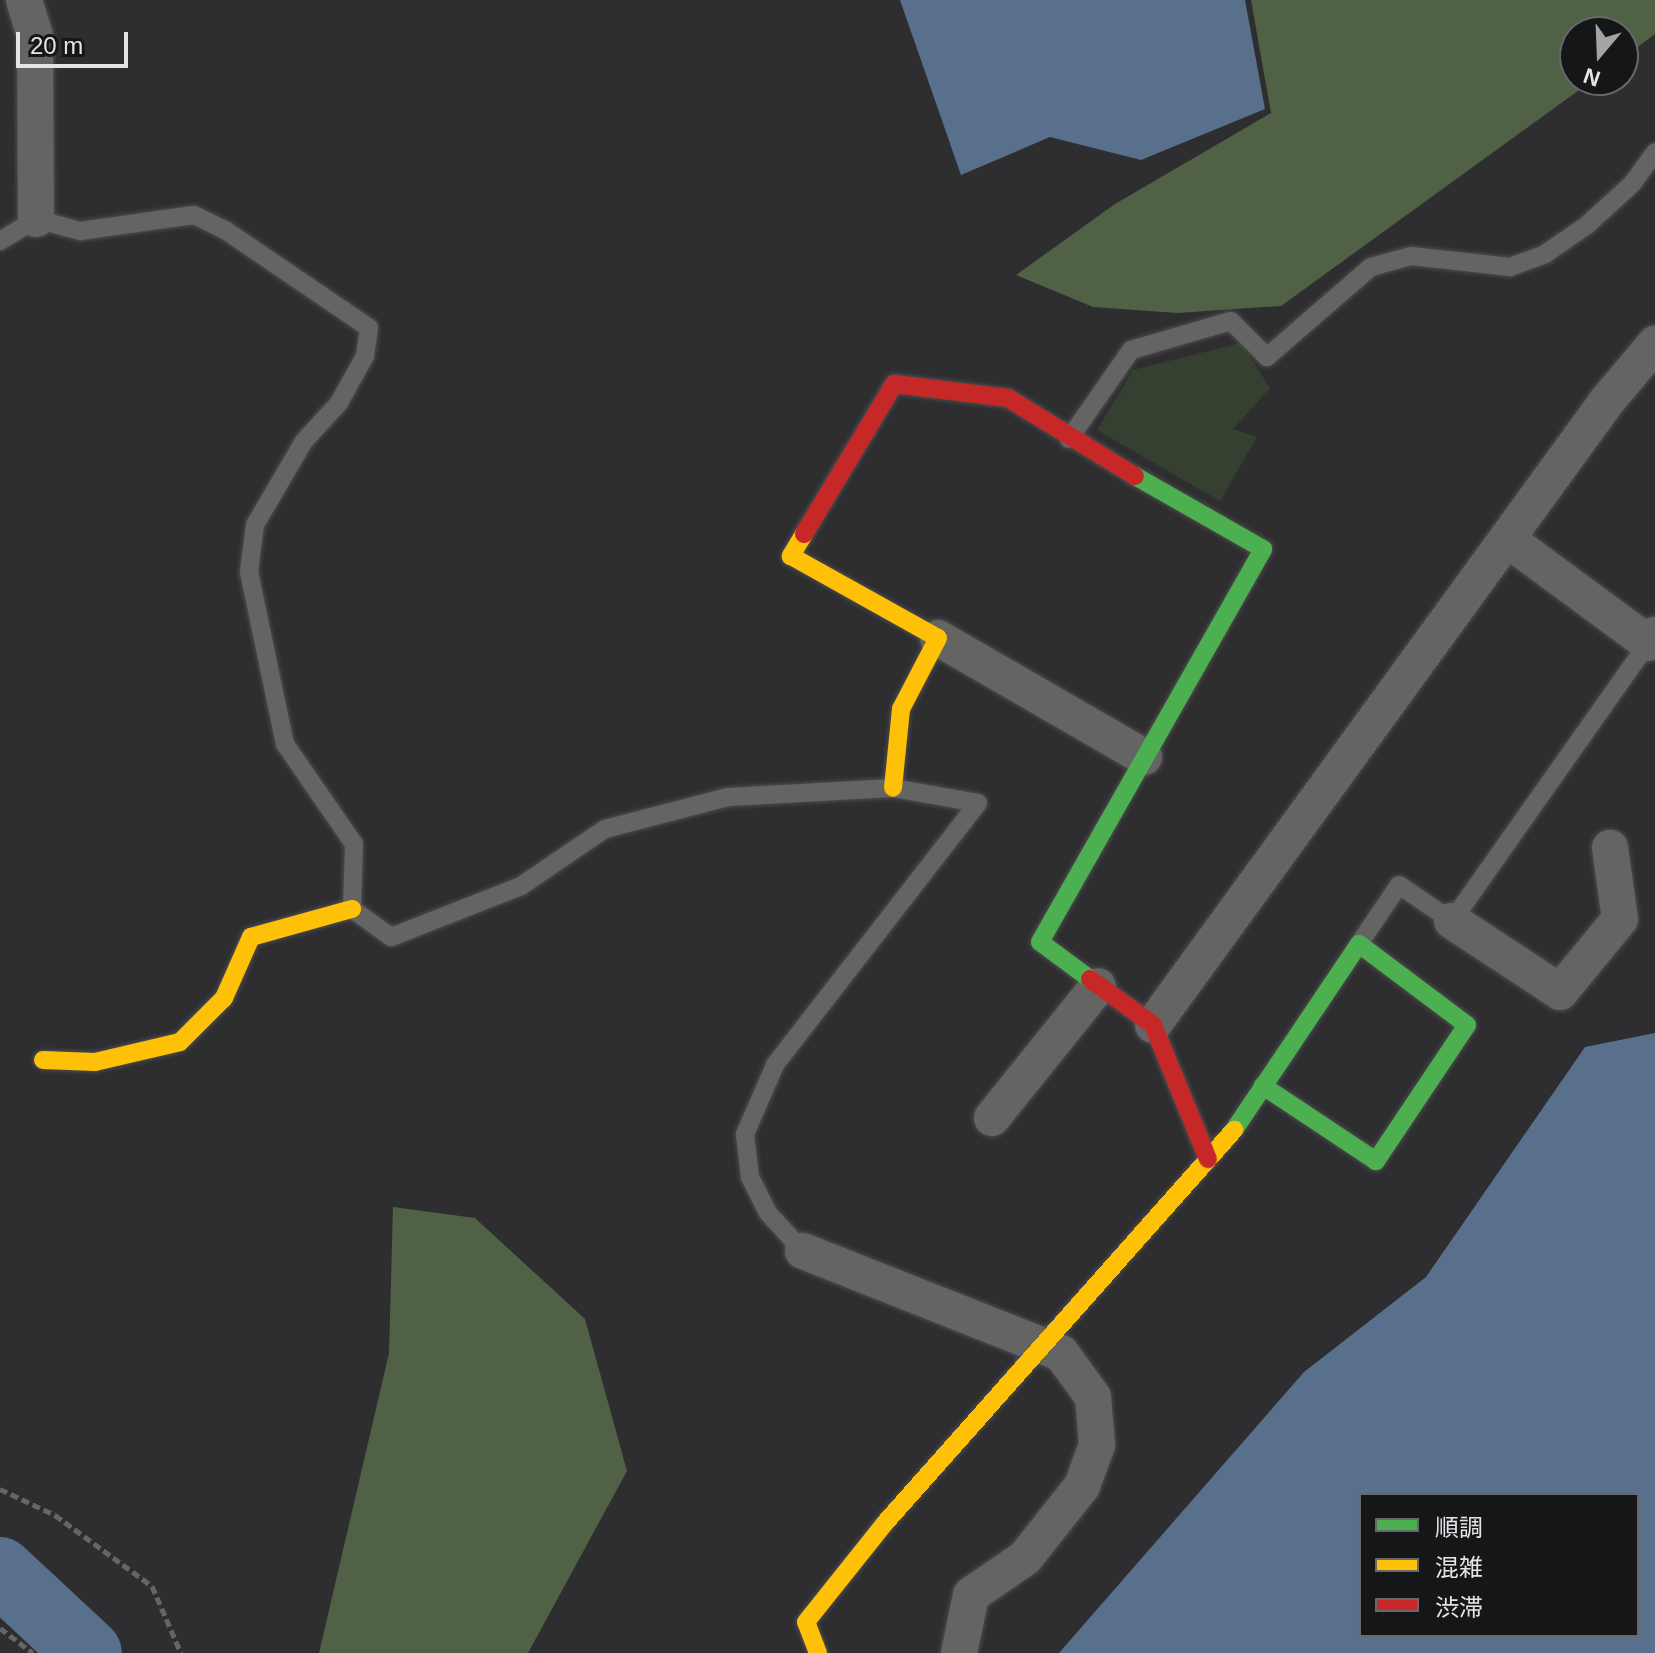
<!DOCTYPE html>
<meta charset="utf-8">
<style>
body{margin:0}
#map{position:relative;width:1655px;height:1653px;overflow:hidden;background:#2e2e31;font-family:Helvetica,"Noto Sans JP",sans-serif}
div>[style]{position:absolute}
.green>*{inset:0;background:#364030}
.forest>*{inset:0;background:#506146}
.water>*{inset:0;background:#58708b}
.river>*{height:68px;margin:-34px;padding:0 34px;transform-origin:34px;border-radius:34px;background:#58708b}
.path>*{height:5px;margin-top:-2.5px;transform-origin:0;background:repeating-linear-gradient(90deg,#656567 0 8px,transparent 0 12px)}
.roads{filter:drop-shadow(0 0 2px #4c4c4d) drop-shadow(0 0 2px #4c4c4d)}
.lane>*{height:18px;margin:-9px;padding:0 9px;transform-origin:9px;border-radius:9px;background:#646463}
.street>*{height:36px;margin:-18px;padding:0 18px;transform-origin:18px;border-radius:18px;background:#646463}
.fast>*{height:18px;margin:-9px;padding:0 9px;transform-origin:9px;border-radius:9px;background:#4caf50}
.slow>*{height:18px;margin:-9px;padding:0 9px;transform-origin:9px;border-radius:9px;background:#ffc107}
.jam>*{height:18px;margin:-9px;padding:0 9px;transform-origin:9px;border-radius:9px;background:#c62828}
span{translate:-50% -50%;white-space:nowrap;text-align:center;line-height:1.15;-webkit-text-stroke:8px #151618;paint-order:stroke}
.legend{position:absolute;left:1359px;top:1493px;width:280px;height:144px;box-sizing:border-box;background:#151618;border:2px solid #68686b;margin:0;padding:10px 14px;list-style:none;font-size:24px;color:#e4e4e7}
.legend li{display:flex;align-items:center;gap:16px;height:40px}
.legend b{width:40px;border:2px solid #68686b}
.north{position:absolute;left:1559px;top:16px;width:80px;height:80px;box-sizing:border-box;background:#151618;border:2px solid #68686b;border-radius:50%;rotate:199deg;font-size:22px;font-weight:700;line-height:32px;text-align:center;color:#e4e4e7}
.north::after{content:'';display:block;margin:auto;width:28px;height:36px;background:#a4a4a7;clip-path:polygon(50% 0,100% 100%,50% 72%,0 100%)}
.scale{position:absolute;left:16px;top:32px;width:112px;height:36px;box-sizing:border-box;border:4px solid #e4e4e7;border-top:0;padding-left:10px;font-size:24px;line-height:28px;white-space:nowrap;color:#e4e4e7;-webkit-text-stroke:6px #151618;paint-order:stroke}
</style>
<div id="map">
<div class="green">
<i style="clip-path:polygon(1241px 343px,1270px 388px,1233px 429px,1257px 437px,1220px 501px,1097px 430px,1133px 370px)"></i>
</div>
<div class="forest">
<i style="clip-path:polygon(1251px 0,1655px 0,1655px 34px,1623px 58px,1623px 32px,1575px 32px,1575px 80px,1593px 80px,1281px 306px,1177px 313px,1093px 307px,1016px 275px,1115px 204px,1271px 113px)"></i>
<i style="clip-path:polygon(393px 1207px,475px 1218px,585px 1319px,627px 1471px,528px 1653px,319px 1653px,389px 1353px)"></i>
</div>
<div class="water">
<i style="clip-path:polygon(900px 0,1245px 0,1265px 109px,1141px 160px,1050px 137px,961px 175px)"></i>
<i style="clip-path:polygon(evenodd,1655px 1033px,1655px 1653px,1059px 1653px,1304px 1372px,1426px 1277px,1585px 1047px,1655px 1033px,1637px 1495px,1637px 1635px,1361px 1635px,1361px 1495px,1637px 1495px)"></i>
</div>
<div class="river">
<i style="left:0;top:1571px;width:120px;rotate:43deg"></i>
</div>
<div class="path">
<i style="left:0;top:1489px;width:61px;rotate:25.3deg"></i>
<i style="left:55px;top:1515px;width:120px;rotate:36.2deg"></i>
<i style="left:152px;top:1586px;width:73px;rotate:66.6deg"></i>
<i style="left:0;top:1628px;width:41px;rotate:37.1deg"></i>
</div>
<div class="roads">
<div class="lane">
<i style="left:0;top:241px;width:42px;rotate:-31.4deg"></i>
<i style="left:36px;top:219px;width:46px;rotate:15.3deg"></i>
<i style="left:80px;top:231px;width:115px;rotate:-8deg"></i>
<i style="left:194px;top:215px;width:34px;rotate:26deg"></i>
<i style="left:225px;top:230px;width:174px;rotate:34.2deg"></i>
<i style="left:369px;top:328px;width:28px;rotate:98deg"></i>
<i style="left:365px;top:356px;width:54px;rotate:119deg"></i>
<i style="left:339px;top:403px;width:52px;rotate:132.6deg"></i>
<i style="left:304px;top:441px;width:97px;rotate:120.3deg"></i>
<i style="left:255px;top:525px;width:47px;rotate:97.3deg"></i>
<i style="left:249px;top:572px;width:176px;rotate:78.2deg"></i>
<i style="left:285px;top:744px;width:121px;rotate:55.4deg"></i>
<i style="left:354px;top:844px;width:65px;rotate:91.8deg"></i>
<i style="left:352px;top:909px;width:48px;rotate:35.7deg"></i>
<i style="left:391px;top:937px;width:140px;rotate:-21.4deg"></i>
<i style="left:521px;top:886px;width:102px;rotate:-34.2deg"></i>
<i style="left:605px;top:829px;width:127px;rotate:-14.6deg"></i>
<i style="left:728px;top:797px;width:165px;rotate:-3.1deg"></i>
<i style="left:893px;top:788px;width:86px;rotate:10deg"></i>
<i style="left:978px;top:803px;width:331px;rotate:127.8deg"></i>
<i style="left:775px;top:1065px;width:75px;rotate:113.5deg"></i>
<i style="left:745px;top:1134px;width:43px;rotate:83.4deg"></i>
<i style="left:750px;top:1177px;width:40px;rotate:63.4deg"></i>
<i style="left:768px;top:1213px;width:52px;rotate:47.4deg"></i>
<i style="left:1069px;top:439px;width:108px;rotate:-55.1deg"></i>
<i style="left:1131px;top:350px;width:104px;rotate:-16.2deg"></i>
<i style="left:1231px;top:321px;width:51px;rotate:45deg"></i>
<i style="left:1267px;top:357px;width:138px;rotate:-40.9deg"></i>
<i style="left:1371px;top:267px;width:41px;rotate:-15.4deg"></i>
<i style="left:1411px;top:256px;width:100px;rotate:6.3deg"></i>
<i style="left:1510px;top:267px;width:37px;rotate:-20deg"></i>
<i style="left:1545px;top:254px;width:51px;rotate:-34.6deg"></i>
<i style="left:1587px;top:225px;width:61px;rotate:-42.3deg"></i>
<i style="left:1632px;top:184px;width:39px;rotate:-54deg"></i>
<i style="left:1359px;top:944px;width:71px;rotate:-55.9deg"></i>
<i style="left:1399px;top:885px;width:64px;rotate:34.2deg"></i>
<i style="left:1452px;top:921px;width:340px;rotate:-54.8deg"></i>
</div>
<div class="street">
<i style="left:24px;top:0;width:37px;rotate:73deg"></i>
<i style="left:35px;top:35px;width:184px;rotate:89.7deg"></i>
<i style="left:1507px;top:539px;width:175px;rotate:36.4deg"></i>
<i style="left:1648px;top:643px;width:11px;rotate:-49deg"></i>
<i style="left:938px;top:638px;width:238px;rotate:30deg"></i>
<i style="left:1452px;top:921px;width:129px;rotate:33.3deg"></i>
<i style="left:1560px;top:992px;width:94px;rotate:-50.6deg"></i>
<i style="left:1620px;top:919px;width:72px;rotate:-98deg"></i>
<i style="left:1153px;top:1025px;width:772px;rotate:-53.96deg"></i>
<i style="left:1607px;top:401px;width:75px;rotate:-49.9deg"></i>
<i style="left:992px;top:1118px;width:169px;rotate:-51.2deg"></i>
<i style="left:803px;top:1251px;width:277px;rotate:21.6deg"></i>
<i style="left:1061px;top:1353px;width:54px;rotate:54deg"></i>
<i style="left:1093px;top:1397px;width:48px;rotate:85.2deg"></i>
<i style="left:1097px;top:1445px;width:44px;rotate:110.1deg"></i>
<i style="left:1082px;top:1486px;width:92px;rotate:128.4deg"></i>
<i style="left:1025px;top:1558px;width:65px;rotate:145.6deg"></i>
<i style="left:971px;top:1595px;width:59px;rotate:101.7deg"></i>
</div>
<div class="fast">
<i style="left:1090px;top:979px;width:62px;rotate:-143.5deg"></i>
<i style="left:1040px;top:942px;width:452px;rotate:-60.4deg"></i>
<i style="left:1263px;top:549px;width:147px;rotate:-150.3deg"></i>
<i style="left:1234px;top:1130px;width:224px;rotate:-56.1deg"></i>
<i style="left:1359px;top:944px;width:135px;rotate:36.9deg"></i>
<i style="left:1467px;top:1025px;width:164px;rotate:123.8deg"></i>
<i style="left:1376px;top:1161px;width:136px;rotate:-146.4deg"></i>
</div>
<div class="slow">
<i style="left:804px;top:534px;width:26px;rotate:121deg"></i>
<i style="left:791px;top:556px;width:168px;rotate:29.2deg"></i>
<i style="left:938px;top:638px;width:80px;rotate:117.5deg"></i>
<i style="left:901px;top:709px;width:79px;rotate:95.8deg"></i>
<i style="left:43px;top:1060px;width:52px;rotate:2.2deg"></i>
<i style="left:95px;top:1062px;width:87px;rotate:-13.2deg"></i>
<i style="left:180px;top:1042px;width:62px;rotate:-45deg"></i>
<i style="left:224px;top:998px;width:67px;rotate:-66.1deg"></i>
<i style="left:251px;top:937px;width:105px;rotate:-15.5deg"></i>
<i style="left:818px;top:1653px;width:33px;rotate:-111deg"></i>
<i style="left:806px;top:1622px;width:127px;rotate:-51.4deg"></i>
<i style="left:885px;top:1523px;width:526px;rotate:-48.39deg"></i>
</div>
<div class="jam">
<i style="left:804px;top:534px;width:175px;rotate:-59deg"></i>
<i style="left:894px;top:384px;width:115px;rotate:7deg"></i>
<i style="left:1008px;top:398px;width:149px;rotate:31.6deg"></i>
<i style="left:1090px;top:979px;width:78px;rotate:36.1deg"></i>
<i style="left:1153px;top:1025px;width:145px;rotate:67.7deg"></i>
</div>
</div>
<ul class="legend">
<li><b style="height:10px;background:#4caf50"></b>順調</li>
<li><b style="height:10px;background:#ffc107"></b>混雑</li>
<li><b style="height:10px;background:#c62828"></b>渋滞</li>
</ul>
<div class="north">N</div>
<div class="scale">20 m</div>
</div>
